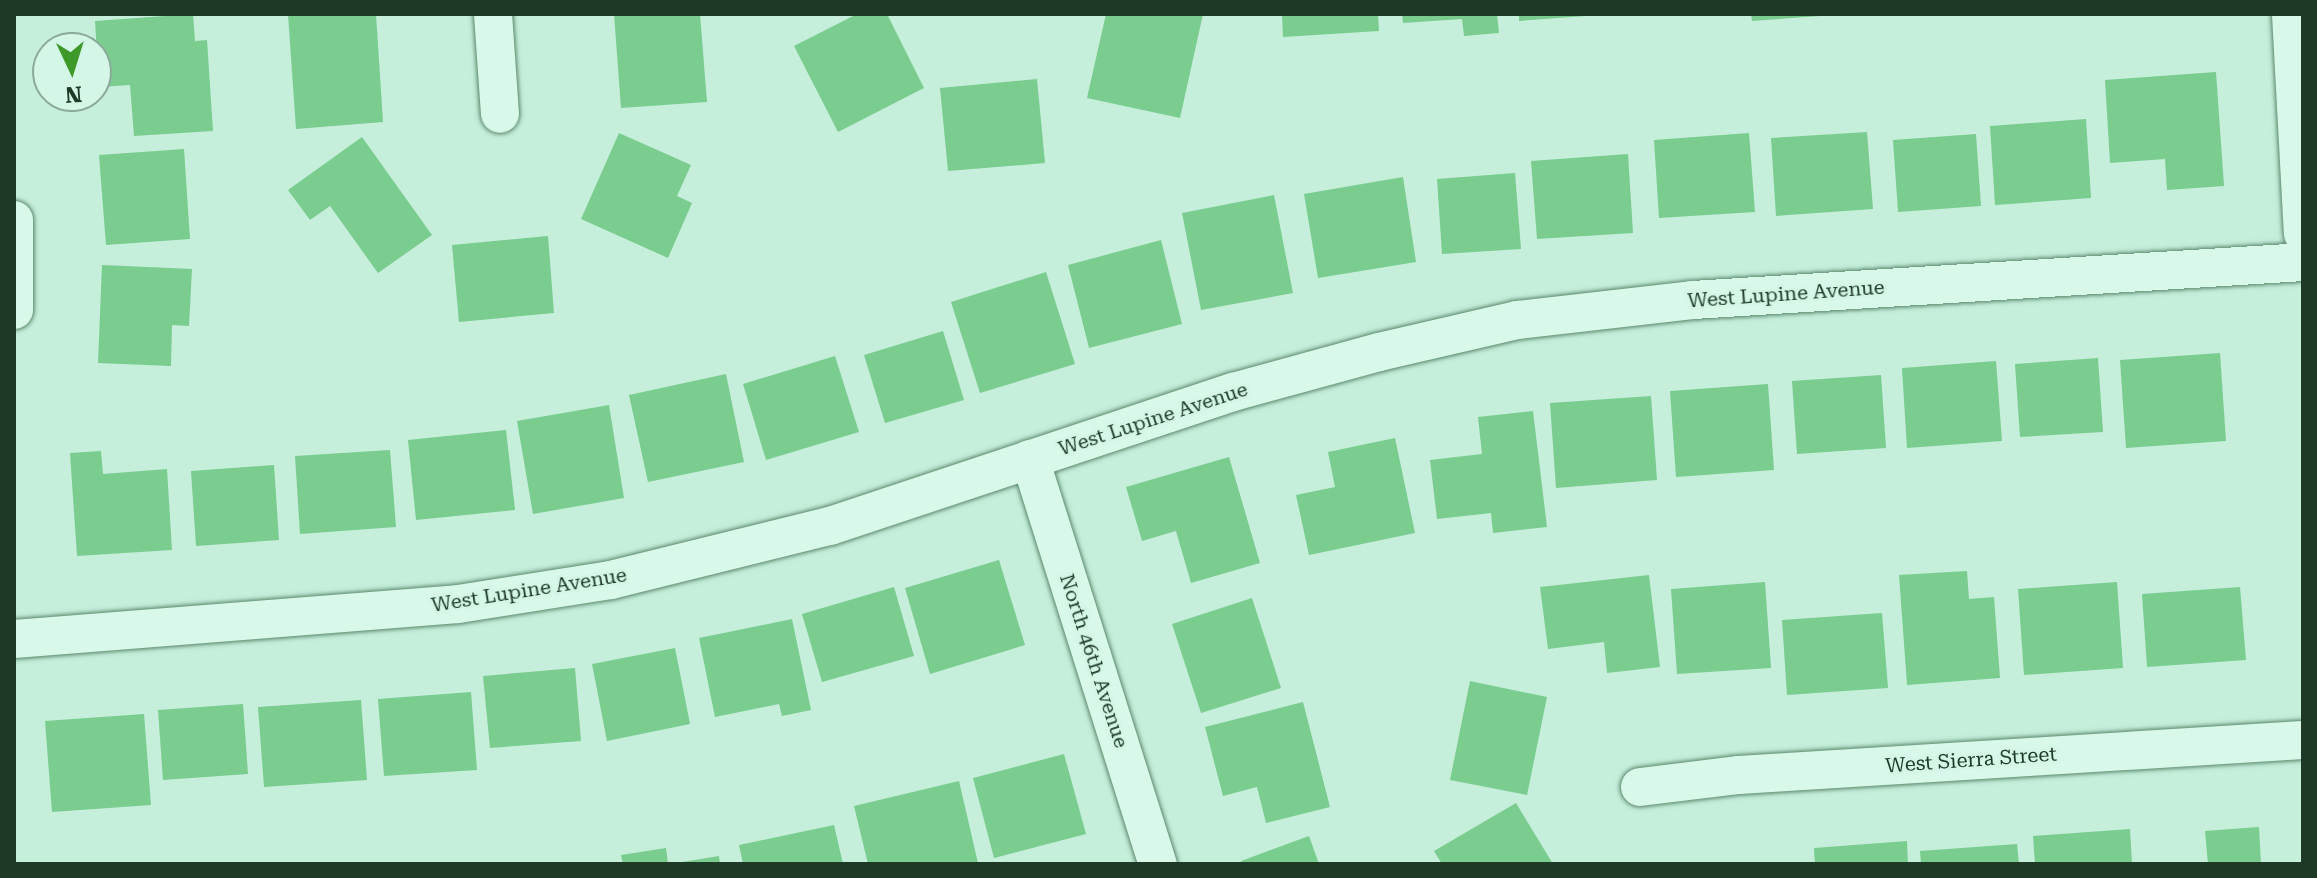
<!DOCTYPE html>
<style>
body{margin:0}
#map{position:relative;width:2317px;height:878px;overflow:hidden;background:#c5eedb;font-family:"Roboto Serif",serif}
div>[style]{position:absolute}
.building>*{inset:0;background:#7acd8f}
.roads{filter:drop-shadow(0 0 2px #5b896c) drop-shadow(0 0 2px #5b896c)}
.minor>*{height:38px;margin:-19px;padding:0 19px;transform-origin:19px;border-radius:19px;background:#d8f9ea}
span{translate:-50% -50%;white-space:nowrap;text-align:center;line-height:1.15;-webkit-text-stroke:6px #d4f6e7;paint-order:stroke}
.street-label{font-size:20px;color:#1f3927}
.frame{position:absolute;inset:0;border:16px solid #1f3927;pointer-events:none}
.north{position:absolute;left:32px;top:32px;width:80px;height:80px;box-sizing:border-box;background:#d4f6e7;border:2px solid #8caa9a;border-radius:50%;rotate:176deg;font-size:22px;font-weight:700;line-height:32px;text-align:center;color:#1f3927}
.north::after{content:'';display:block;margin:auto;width:28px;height:36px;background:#3d992a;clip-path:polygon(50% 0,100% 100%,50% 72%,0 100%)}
</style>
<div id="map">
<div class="building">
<i style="clip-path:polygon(193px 14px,195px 41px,207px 40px,213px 131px,134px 136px,130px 85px,99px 87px,95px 21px)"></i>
<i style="clip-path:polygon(288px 14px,376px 14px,383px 122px,296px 129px)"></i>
<i style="clip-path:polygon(614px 14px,700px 14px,707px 102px,621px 108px)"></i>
<i style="clip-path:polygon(857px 14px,887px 14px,924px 88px,838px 132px,794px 46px)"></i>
<i style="clip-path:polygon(1106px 14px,1203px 14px,1180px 118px,1087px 98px)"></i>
<i style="clip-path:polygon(1282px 14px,1378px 14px,1379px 31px,1283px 37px)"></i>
<i style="clip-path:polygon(1402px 14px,1497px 14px,1499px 33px,1464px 36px,1462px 19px,1403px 23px)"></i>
<i style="clip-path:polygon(1519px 14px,1585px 14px,1585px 16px,1519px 21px)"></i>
<i style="clip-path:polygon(1751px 14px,1820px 14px,1820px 16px,1752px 21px)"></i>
<i style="clip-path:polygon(2216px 72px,2224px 186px,2167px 190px,2165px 159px,2110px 163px,2105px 80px)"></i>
<i style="clip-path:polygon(1037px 79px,1045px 163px,948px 171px,940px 88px)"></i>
<i style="clip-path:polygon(2086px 119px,2091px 198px,1995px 205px,1990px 126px)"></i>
<i style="clip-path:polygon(1867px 132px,1873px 209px,1776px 216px,1771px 138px)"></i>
<i style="clip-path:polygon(619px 133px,691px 165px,677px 196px,692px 203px,668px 258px,581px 219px)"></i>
<i style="clip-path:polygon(1749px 133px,1755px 212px,1659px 218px,1654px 140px)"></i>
<i style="clip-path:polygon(1976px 134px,1981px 206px,1898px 212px,1893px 140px)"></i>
<i style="clip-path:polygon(362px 137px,432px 235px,378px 273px,330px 206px,310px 220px,288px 190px)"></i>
<i style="clip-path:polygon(184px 149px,190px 239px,106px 245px,99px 155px)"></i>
<i style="clip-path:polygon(1628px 154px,1633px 233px,1537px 239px,1531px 161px)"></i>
<i style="clip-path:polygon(1515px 173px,1521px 249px,1442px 254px,1437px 179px)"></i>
<i style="clip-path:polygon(1403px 177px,1416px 262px,1318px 278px,1304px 194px)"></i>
<i style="clip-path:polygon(1274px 195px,1293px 293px,1201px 310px,1182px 213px)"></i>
<i style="clip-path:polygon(548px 236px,554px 313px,459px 322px,452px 245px)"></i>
<i style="clip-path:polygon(1161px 240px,1182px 324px,1089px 348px,1068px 265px)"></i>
<i style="clip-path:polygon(102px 265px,192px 269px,189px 326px,172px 325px,171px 366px,98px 363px)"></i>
<i style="clip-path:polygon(1046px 272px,1075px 364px,980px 393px,951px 302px)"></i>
<i style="clip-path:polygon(943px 331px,964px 400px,885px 423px,864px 355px)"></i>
<i style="clip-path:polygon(2220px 353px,2226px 441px,2126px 448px,2120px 360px)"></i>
<i style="clip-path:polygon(835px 356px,859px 432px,766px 460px,743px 384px)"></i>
<i style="clip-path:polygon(2098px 358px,2103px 432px,2020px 437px,2015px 364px)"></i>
<i style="clip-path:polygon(1996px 361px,2002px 441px,1907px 448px,1902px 368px)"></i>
<i style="clip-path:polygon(726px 374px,744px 462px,648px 482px,629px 395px)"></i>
<i style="clip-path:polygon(1881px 375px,1886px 448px,1797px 454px,1792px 381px)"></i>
<i style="clip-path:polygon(1768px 384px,1774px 470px,1676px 477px,1670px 391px)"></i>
<i style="clip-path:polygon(1651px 396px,1657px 480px,1556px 488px,1550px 403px)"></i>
<i style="clip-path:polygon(609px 405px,624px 498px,533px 514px,517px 421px)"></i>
<i style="clip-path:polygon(1533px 411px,1547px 527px,1493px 533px,1491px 513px,1437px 519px,1430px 460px,1482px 454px,1478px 417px)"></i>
<i style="clip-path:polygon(506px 430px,515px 510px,416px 520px,408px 440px)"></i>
<i style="clip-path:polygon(1395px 438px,1415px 533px,1309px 555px,1296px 495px,1335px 487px,1328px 452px)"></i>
<i style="clip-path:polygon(390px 450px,396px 527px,300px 534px,295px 456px)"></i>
<i style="clip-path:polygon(101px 451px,103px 474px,167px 469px,172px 550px,77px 556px,70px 453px)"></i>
<i style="clip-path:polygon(1229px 457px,1260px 563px,1191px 583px,1176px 531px,1142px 541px,1126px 487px)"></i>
<i style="clip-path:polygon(274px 465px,279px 540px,196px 546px,191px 471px)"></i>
<i style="clip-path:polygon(999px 560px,1025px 645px,930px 674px,905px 588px)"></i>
<i style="clip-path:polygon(1967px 571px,1969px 599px,1994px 597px,2000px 678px,1907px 685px,1899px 575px)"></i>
<i style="clip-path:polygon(1649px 575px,1660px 667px,1607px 673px,1604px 642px,1548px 649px,1540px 587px)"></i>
<i style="clip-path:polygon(1765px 582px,1771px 668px,1677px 674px,1671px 589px)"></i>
<i style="clip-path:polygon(2117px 582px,2123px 668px,2024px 675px,2018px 589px)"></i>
<i style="clip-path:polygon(894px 587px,914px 656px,822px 682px,802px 614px)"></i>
<i style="clip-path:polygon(2240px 587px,2246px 660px,2147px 667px,2142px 594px)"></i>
<i style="clip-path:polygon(1252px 598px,1281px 688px,1201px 713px,1172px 624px)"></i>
<i style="clip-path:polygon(1882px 613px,1888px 688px,1787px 695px,1782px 620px)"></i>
<i style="clip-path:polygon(792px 619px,811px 710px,782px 716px,779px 704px,715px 717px,699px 638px)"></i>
<i style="clip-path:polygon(675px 648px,690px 724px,607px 741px,592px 664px)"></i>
<i style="clip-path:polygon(575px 668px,581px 741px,490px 748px,483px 676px)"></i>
<i style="clip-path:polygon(1470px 681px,1547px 697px,1527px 795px,1450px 780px)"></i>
<i style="clip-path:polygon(471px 692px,477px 770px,384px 776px,378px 699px)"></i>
<i style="clip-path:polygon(361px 700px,367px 780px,264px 787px,258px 707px)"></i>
<i style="clip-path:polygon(1303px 702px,1330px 807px,1266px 823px,1257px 787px,1223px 796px,1205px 727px)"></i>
<i style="clip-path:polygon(243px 704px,248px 774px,163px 780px,158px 710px)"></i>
<i style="clip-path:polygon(144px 714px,151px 805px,52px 812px,45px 721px)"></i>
<i style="clip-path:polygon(1064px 754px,1086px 834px,994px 858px,973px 778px)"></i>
<i style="clip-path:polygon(959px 781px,978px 863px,868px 864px,854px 806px)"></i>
<i style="clip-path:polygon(1516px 803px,1553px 864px,1442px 864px,1434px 851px)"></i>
<i style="clip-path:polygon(834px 825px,843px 864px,743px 864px,739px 845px)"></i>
<i style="clip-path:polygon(2259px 827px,2261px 864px,2208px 864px,2205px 831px)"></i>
<i style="clip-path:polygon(2130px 829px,2132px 864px,2035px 864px,2033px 836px)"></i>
<i style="clip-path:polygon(1309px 836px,1319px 864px,1242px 864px,1241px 861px)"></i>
<i style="clip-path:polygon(1907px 841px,1908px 864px,1815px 864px,1814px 848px)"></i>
<i style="clip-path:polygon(2017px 844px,2019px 864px,1921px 864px,1920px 851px)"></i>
<i style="clip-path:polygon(666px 848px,668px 864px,623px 864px,621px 855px)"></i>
<i style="clip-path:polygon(719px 856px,720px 864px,683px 864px,682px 862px)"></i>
</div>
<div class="roads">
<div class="minor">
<i style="left:493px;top:14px;width:100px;rotate:86deg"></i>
<i style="left:2291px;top:14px;width:220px;rotate:86.9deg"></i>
<i style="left:14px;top:220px;width:90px;rotate:90deg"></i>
<i style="left:1030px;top:459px;width:425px;rotate:72.5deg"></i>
<i style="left:14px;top:639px;width:445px;rotate:-4.5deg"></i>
<i style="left:458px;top:604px;width:155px;rotate:-8.9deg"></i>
<i style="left:611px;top:580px;width:226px;rotate:-13.9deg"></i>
<i style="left:830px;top:526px;width:425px;rotate:-18.4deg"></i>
<i style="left:1233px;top:392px;width:151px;rotate:-15.3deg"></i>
<i style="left:1379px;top:352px;width:143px;rotate:-13deg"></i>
<i style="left:1518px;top:320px;width:176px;rotate:-6.5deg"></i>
<i style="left:1693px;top:300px;width:611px;rotate:-3.56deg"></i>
<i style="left:1640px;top:787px;width:100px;rotate:-6.9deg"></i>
<i style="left:1739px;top:775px;width:565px;rotate:-3.55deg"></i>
</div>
</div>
<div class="street-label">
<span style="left:1786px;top:294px;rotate:-4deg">West Lupine Avenue</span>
<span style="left:1153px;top:419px;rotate:-18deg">West Lupine Avenue</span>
<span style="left:529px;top:590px;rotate:-9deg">West Lupine Avenue</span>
<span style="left:1094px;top:661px;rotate:72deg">North 46th Avenue</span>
<span style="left:1971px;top:760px;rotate:-4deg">West Sierra Street</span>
</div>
<div class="frame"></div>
<div class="north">N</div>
</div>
